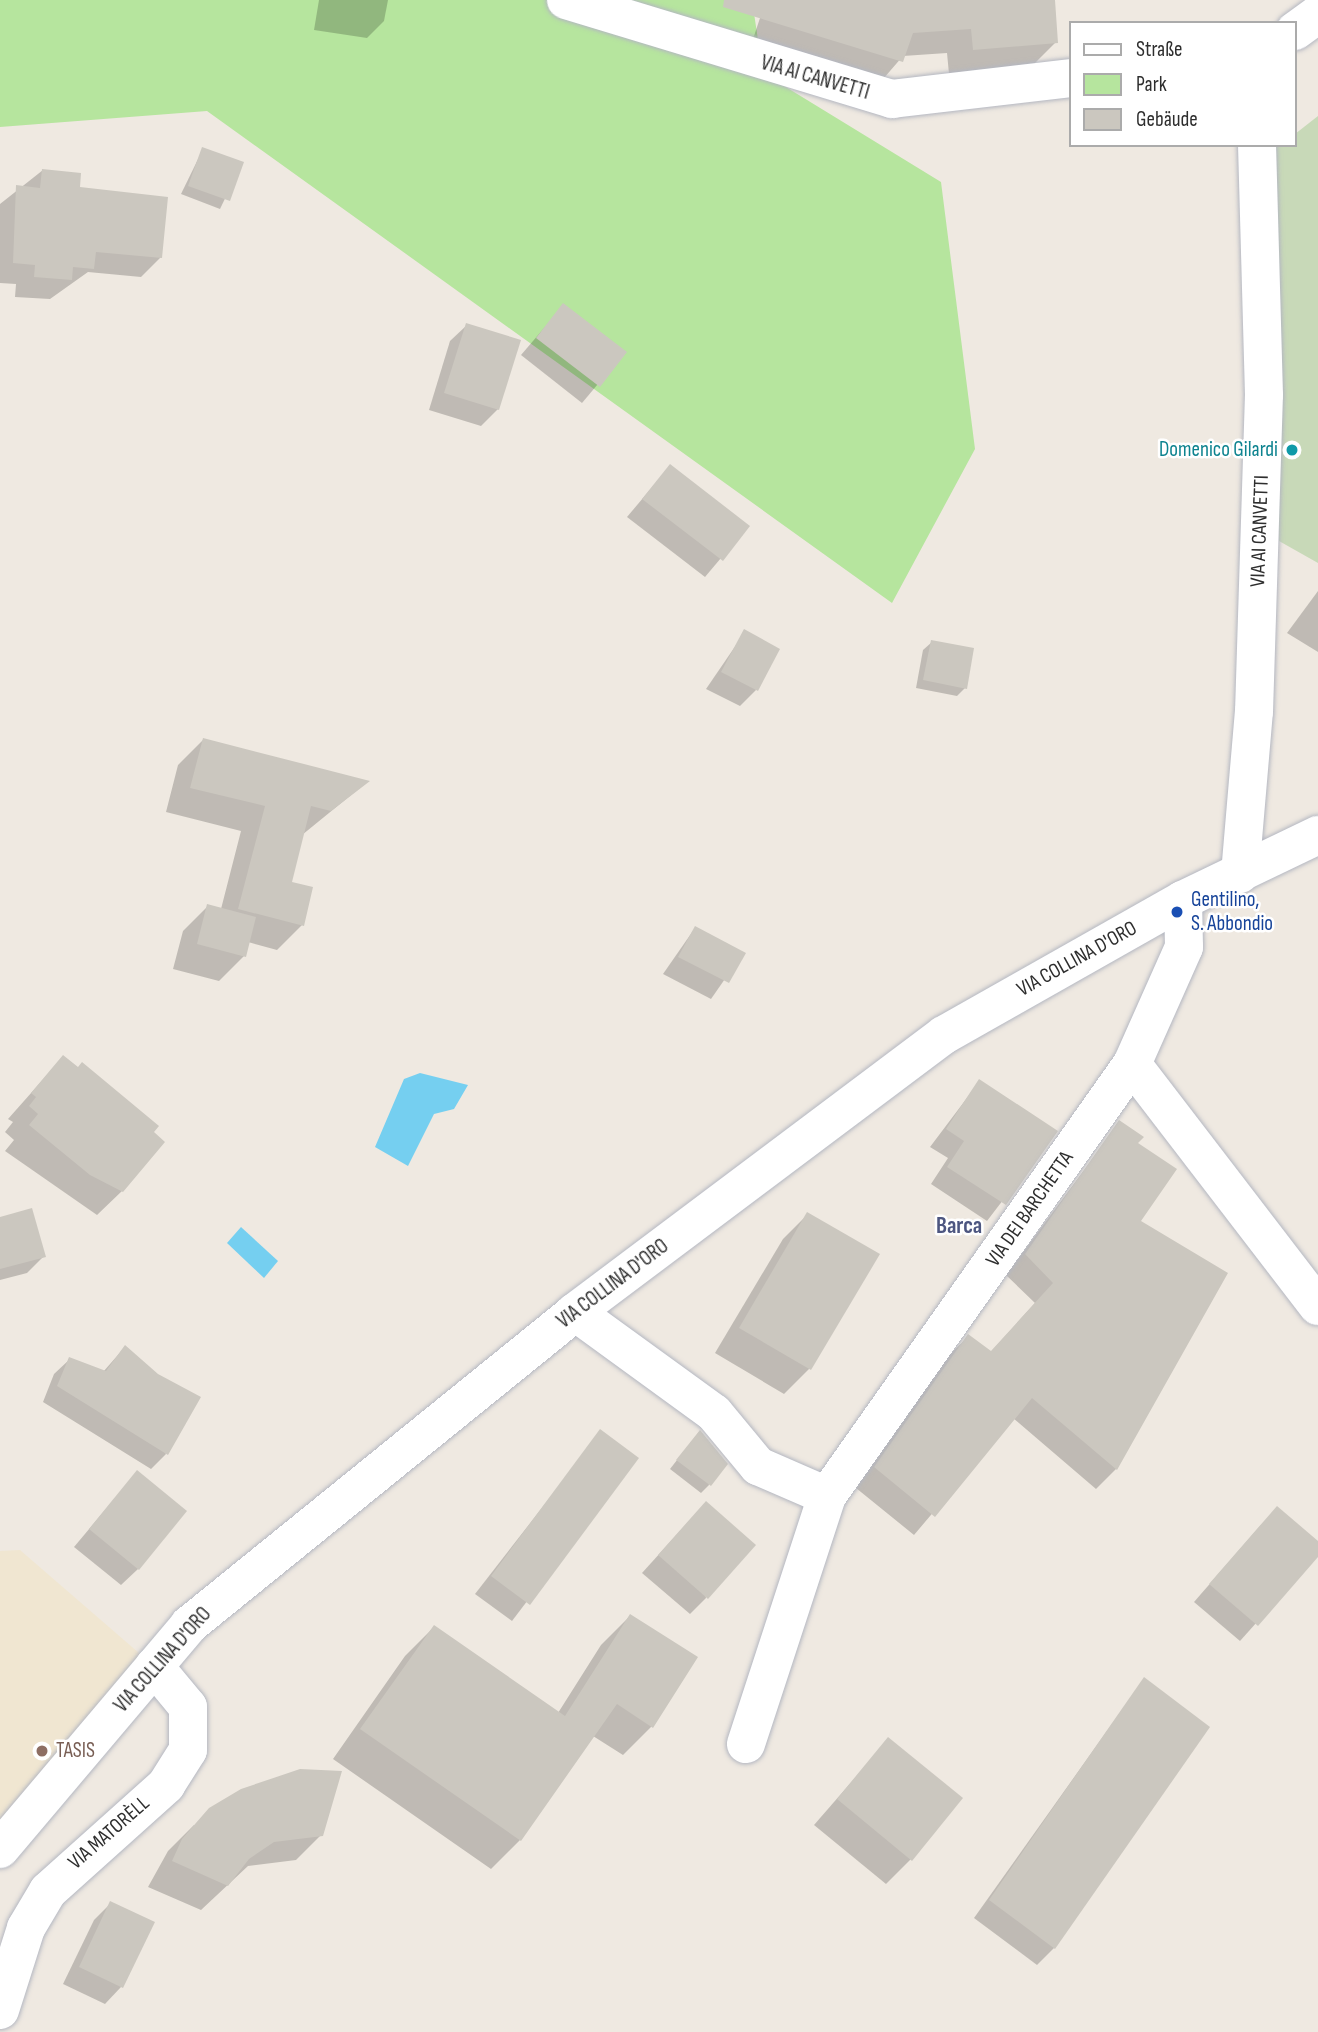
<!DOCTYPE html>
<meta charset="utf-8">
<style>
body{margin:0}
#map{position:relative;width:1318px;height:2032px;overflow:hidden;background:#efe9e1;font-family:"Sofia Sans Condensed",sans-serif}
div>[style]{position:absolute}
.education>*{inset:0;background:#f0e6d1}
.green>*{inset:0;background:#b6e59e}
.cemetery>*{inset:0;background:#c8d9b8}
.water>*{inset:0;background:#75cff0}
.shadow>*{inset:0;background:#0003}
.building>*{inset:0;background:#cbc7bf}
.roads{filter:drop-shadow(0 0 2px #b4b7c1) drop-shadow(0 0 2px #b4b7c1)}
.minor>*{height:38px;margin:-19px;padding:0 19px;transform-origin:19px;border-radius:19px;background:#fff}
.dots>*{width:19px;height:19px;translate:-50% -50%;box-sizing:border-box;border:4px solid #fff;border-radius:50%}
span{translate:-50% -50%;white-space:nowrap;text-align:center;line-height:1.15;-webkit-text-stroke:5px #fff;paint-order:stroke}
.street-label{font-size:21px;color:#2e2e2e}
.culture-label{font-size:21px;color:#0d838f}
.right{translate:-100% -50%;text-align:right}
.transit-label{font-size:21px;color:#164399}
.left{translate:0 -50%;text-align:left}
.education-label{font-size:21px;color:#785e54}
.neighbourhood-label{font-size:23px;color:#4d5680;font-weight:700}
.legend{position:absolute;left:1069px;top:21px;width:228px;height:126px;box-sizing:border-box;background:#fff;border:2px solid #ababab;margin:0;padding:9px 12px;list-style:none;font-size:21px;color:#2e2e2e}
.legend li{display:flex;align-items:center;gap:14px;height:35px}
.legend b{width:35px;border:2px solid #ababab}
</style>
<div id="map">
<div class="education">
<i style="clip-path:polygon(20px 1550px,154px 1666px,0 1849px,0 1551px)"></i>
</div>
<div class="green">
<i style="clip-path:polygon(0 0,752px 0,763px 73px,941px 182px,975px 449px,892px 603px,207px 111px,0 127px)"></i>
</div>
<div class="cemetery">
<i style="clip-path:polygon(1318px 116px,1318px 563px,1279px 541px,1270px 147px,1295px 145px,1295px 134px)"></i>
</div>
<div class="water">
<i style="clip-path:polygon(420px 1073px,468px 1085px,454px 1109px,434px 1114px,408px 1166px,375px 1147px,404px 1079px)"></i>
<i style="clip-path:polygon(241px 1227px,278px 1261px,264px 1278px,227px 1243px)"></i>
</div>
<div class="shadow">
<i style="clip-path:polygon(319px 0,388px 0,384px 21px,367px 38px,314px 30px)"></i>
<i style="clip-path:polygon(766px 0,1053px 0,1056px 42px,1031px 67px,949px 74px,947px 53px,903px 56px,877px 86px,750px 48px)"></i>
<i style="clip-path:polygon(203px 149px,242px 163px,220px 209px,181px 194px)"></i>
<i style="clip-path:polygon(43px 170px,78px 189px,161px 257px,141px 277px,88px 272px,50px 299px,15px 297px,16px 284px,0 283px,0 204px)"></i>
<i style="clip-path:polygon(563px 306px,624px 353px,582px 403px,521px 355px)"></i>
<i style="clip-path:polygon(467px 325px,498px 409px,481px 426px,429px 410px,450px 341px)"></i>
<i style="clip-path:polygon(670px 466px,748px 526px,705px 577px,627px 517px)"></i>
<i style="clip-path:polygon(1318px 591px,1318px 652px,1287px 633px)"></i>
<i style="clip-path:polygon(745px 632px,756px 690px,740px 706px,706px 689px)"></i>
<i style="clip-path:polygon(932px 642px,965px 688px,957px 696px,916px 688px,923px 650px)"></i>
<i style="clip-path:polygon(203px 740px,367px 782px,302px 835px,289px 883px,302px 925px,277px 950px,248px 942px,244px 956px,219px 981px,173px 969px,183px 931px,208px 906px,221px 909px,241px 831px,166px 812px,178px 765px)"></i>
<i style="clip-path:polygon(695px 928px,743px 953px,711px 999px,663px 974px)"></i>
<i style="clip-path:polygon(63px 1057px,122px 1191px,97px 1215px,5px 1151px,14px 1140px,5px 1132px,13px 1122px,8px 1119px)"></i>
<i style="clip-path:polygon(979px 1082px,1055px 1132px,987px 1221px,931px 1184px,948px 1158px,930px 1147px)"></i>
<i style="clip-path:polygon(1120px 1122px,1135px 1144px,1139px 1222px,1226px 1274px,1116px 1469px,1096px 1489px,1013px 1418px,914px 1535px,856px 1488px,949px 1355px,969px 1336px,990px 1353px,1035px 1303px,1006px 1275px)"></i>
<i style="clip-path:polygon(808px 1214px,809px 1369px,784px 1394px,715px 1353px,783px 1239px)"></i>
<i style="clip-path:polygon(0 1219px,44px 1256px,27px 1273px,0 1280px)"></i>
<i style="clip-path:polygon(125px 1347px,166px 1454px,151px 1469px,43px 1402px,54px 1374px,70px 1359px,103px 1372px)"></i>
<i style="clip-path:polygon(601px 1432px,636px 1458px,512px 1621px,475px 1594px)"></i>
<i style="clip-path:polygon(699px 1432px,709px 1485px,701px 1493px,670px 1469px)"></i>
<i style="clip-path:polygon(137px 1472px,138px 1569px,121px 1585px,74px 1547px)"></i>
<i style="clip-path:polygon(690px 1520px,706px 1598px,690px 1614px,642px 1573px)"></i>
<i style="clip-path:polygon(1261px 1525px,1318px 1543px,1318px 1554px,1240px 1641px,1194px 1602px)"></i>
<i style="clip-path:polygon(630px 1616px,652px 1726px,623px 1755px,593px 1736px,520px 1840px,491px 1869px,333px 1759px,405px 1656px,434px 1627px,558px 1713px,601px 1645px)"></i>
<i style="clip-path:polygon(1144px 1679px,1054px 1948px,1037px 1965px,974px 1918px)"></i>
<i style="clip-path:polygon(888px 1740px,911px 1859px,886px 1884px,814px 1825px)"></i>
<i style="clip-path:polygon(194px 1825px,321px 1835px,296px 1860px,248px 1866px,201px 1910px,148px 1887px,168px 1851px)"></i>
<i style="clip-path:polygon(111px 1903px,121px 1987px,105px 2004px,63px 1984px,94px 1920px)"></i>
</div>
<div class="building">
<i style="clip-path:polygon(724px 0,1055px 0,1058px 43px,973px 50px,971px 29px,913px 33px,903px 62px,723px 7px)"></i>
<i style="clip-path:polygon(202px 147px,244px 162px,230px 201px,188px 186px)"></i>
<i style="clip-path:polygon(42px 169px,81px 173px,80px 187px,168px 197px,162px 258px,96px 252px,94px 269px,73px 267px,72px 280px,34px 277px,35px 265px,13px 263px,16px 185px,40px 188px)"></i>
<i style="clip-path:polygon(563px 303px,627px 352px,600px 387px,536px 338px)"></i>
<i style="clip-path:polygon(466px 323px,521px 340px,499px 410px,444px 393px)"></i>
<i style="clip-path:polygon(670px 464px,750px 526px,723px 561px,642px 499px)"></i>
<i style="clip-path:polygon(744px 629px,780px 649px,758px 691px,721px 672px)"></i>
<i style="clip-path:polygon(931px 640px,974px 648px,967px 689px,923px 680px)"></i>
<i style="clip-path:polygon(203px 738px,370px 781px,331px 811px,311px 806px,292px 882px,313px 887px,304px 926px,238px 909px,265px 806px,190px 788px)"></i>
<i style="clip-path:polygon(207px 904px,256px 917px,246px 957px,197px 944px)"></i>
<i style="clip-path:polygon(695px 926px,746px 953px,729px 983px,678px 957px)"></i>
<i style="clip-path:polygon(63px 1055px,78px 1067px,82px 1062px,159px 1126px,154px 1132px,165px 1142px,123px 1192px,90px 1175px,29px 1125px,38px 1114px,29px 1106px,36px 1097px,31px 1093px)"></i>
<i style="clip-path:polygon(979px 1079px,1058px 1131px,1006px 1205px,947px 1167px,964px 1141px,946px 1129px)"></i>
<i style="clip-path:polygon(1119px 1120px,1144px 1137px,1138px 1143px,1177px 1169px,1141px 1221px,1228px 1273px,1117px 1470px,1032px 1398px,935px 1517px,874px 1467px,968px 1334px,991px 1351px,1053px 1283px,1025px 1254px)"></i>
<i style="clip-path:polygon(32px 1208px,46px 1257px,0 1269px,0 1217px)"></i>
<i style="clip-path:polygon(807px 1212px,880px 1254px,811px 1370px,739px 1328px)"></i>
<i style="clip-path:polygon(125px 1345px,158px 1374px,201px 1397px,168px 1455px,57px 1386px,69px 1357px,106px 1371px)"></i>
<i style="clip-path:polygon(600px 1429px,639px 1458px,530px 1605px,491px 1576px)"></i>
<i style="clip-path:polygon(700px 1430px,728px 1464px,711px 1486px,676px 1460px)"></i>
<i style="clip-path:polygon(137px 1470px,187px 1511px,139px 1570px,89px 1529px)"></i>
<i style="clip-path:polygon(706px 1501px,756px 1545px,708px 1599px,658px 1555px)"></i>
<i style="clip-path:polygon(1277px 1506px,1318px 1541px,1318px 1557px,1258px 1626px,1209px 1584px)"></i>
<i style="clip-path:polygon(630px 1614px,698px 1657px,653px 1728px,617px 1704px,521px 1841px,360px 1729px,434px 1625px,565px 1716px)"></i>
<i style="clip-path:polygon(1144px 1677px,1210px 1727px,1055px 1949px,989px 1900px)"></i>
<i style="clip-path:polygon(888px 1737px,963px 1798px,912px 1861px,837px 1799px)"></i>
<i style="clip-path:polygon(300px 1769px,342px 1771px,323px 1836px,274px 1842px,249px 1859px,228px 1886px,172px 1861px,182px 1839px,209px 1808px,241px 1789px)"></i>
<i style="clip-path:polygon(110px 1901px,155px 1922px,123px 1988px,79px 1967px)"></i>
</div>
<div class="roads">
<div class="minor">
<i style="left:566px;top:0;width:341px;rotate:16.9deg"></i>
<i style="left:892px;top:99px;width:180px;rotate:-6.7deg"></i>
<i style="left:1295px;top:31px;width:29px;rotate:-36deg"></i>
<i style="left:1240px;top:874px;width:163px;rotate:-85.1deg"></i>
<i style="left:1254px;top:712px;width:317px;rotate:-88.2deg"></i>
<i style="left:1264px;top:395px;width:250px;rotate:-91.6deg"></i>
<i style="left:1132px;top:1064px;width:305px;rotate:52.5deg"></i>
<i style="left:575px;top:1312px;width:172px;rotate:36deg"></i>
<i style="left:714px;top:1413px;width:69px;rotate:50.3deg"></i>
<i style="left:758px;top:1466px;width:75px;rotate:23.5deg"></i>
<i style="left:827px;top:1496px;width:261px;rotate:108.1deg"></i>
<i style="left:827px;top:1496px;width:529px;rotate:-54.78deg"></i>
<i style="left:1132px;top:1064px;width:128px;rotate:-66deg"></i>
<i style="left:1184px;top:947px;width:47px;rotate:-91.2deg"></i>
<i style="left:0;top:1849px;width:293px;rotate:-49.8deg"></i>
<i style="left:189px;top:1625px;width:497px;rotate:-39deg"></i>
<i style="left:575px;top:1312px;width:461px;rotate:-36.9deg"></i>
<i style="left:944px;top:1035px;width:274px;rotate:-29.5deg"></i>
<i style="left:1183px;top:900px;width:150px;rotate:-25.7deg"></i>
<i style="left:0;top:2010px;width:86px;rotate:-72.4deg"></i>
<i style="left:26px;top:1928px;width:43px;rotate:-59.3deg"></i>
<i style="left:48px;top:1891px;width:159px;rotate:-41.9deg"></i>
<i style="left:166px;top:1785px;width:41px;rotate:-57.8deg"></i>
<i style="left:188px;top:1750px;width:43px;rotate:-90deg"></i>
<i style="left:188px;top:1707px;width:53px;rotate:-129.7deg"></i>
</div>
</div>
<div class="dots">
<i style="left:1292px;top:450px;background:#0f9aa8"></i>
<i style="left:1177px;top:912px;background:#1a4fb4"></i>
<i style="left:42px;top:1751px;background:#8d6e63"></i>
</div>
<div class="street-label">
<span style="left:815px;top:78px;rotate:16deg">VIA AI CANVETTI</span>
<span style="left:1260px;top:531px;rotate:-88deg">VIA AI CANVETTI</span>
<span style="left:1077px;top:959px;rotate:-29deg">VIA COLLINA D'ORO</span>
<span style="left:1030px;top:1209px;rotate:-55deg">VIA DEI BARCHETTA</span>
<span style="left:613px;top:1284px;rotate:-37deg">VIA COLLINA D'ORO</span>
<span style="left:163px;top:1660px;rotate:-48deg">VIA COLLINA D'ORO</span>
<span style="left:109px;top:1833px;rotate:-41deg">VIA MATORÈLL</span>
</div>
<div class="culture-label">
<span class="right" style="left:1278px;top:450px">Domenico Gilardi</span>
</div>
<div class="transit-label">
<span class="left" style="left:1191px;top:912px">Gentilino,<br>S. Abbondio</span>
</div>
<div class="education-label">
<span class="left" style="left:56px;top:1751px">TASIS</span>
</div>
<div class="neighbourhood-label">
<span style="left:959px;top:1226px">Barca</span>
</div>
<ul class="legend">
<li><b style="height:9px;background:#fff"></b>Straße</li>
<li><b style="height:19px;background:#b6e59e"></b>Park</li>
<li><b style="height:19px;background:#cbc7bf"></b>Gebäude</li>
</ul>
</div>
